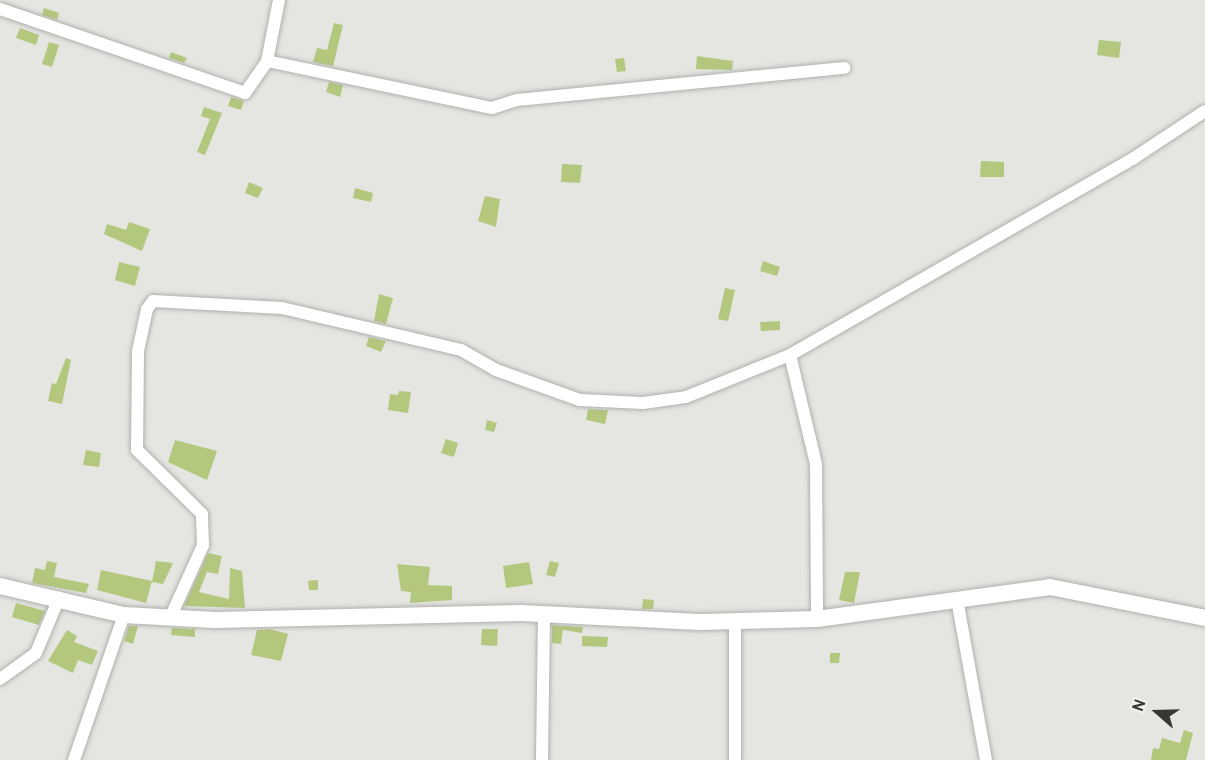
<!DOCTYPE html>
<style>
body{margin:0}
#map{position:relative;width:1205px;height:760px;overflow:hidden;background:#e5e6e2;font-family:Overpass,sans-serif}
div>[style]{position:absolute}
.building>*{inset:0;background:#b3c77d}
.roads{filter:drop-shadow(0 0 2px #afb1ac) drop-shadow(0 0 2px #afb1ac)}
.street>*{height:12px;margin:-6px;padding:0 6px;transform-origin:6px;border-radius:6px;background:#fff}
.secondary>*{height:16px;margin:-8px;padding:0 8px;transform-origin:8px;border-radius:8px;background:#fff}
span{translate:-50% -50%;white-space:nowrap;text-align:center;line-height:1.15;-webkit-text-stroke:4.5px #f2f3ef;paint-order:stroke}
.north{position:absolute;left:1127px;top:682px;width:60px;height:60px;-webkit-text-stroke:4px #f2f3ef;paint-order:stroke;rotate:290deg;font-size:16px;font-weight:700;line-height:24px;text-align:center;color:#373736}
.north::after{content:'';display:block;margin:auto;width:21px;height:27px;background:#373736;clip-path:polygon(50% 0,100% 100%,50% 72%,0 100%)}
</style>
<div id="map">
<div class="building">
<i style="clip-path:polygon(44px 8px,59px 13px,57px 20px,42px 15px)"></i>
<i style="clip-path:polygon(334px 23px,343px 25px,333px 66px,313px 62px,317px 48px,327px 50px)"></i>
<i style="clip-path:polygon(20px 28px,39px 35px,36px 45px,16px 38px)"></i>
<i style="clip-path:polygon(1099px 40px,1121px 42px,1119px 58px,1097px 55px)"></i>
<i style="clip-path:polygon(49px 42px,59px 45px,52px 67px,42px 64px)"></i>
<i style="clip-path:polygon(171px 52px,187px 58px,184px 63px,169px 58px)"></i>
<i style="clip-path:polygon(697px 56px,733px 61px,732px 70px,696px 69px)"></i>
<i style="clip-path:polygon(624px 58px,626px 71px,617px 72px,615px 59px)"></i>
<i style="clip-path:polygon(329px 82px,343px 85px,340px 97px,326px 92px)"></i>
<i style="clip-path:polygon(231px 97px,244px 101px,241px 110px,228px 106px)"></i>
<i style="clip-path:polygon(204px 107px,222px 113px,205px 155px,197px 152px,210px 119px,201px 116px)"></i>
<i style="clip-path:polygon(981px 161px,1004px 162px,1004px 177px,980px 177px)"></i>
<i style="clip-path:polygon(562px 164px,582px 165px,580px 183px,561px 182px)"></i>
<i style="clip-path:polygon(249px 182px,263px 188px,258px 198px,245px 193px)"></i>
<i style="clip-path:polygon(355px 188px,373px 193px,371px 202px,353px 198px)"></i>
<i style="clip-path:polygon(485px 196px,500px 199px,496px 227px,478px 221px)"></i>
<i style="clip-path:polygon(129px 222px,150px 229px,142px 251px,104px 234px,107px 224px,126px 230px)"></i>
<i style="clip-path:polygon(763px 261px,780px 267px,777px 276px,760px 271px)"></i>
<i style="clip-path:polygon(119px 262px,140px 267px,135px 286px,115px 280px)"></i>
<i style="clip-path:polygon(725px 288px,735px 290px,728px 321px,718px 319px)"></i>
<i style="clip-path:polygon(379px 294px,393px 298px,386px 324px,374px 321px)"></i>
<i style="clip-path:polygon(780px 321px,780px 330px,761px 331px,760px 322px)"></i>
<i style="clip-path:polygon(369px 337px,386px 341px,381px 352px,366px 346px)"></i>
<i style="clip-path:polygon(66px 358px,71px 360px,62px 404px,48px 401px,52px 383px,56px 384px)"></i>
<i style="clip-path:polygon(399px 391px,411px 392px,408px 413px,388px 410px,390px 394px,398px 395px)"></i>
<i style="clip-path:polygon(588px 409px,608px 410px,605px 424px,586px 420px)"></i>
<i style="clip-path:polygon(487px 420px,497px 423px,494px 432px,485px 430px)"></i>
<i style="clip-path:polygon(446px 439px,458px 443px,454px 457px,441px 453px)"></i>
<i style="clip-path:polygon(175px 440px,217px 451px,207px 480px,168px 462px)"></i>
<i style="clip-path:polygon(86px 450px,101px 453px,99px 467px,83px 465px)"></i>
<i style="clip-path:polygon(208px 553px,222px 556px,218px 574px,207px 572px,199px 592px,229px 599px,230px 568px,242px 571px,245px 608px,184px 606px)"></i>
<i style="clip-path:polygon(47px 561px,57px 563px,54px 577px,89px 584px,86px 593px,32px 583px,35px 568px,45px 570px)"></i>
<i style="clip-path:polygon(156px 561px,173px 563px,163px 584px,152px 582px)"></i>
<i style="clip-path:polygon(550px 561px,559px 563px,555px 577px,546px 575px)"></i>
<i style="clip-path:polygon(529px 562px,533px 584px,506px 588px,503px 566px)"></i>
<i style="clip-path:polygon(397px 564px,430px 567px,428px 585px,452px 586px,452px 600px,410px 603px,411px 592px,401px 591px)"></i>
<i style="clip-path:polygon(101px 570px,152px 581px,146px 603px,97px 590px)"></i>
<i style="clip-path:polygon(845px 572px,860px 572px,854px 603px,839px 600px)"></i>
<i style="clip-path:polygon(318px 580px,318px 590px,309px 590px,308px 581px)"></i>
<i style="clip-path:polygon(643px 599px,654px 600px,653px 609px,642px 609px)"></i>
<i style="clip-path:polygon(16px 603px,45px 611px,39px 625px,12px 617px)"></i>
<i style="clip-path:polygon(552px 625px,583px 627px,582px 633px,563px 630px,561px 644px,552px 643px)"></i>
<i style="clip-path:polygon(129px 626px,138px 626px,133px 644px,124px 641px)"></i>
<i style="clip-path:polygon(172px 628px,195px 629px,195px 637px,171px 635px)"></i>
<i style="clip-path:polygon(269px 629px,288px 634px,281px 661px,251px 655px,257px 630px)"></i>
<i style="clip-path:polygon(482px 629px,498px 629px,497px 646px,481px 645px)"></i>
<i style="clip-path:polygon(67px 630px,77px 636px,74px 642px,98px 651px,92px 665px,78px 660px,73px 673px,48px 661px)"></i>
<i style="clip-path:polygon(582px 636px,608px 637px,607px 647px,582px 646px)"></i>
<i style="clip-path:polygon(830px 653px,840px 653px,839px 663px,830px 663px)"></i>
<i style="clip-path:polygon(1184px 730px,1193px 733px,1186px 760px,1151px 760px,1153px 748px,1159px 749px,1162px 738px,1180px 743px)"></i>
</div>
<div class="roads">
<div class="street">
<i style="left:279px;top:0;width:62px;rotate:101.1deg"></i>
<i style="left:267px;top:61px;width:230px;rotate:11.8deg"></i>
<i style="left:492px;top:108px;width:26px;rotate:-18deg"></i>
<i style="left:517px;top:100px;width:329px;rotate:-5.6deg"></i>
<i style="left:0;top:9px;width:259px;rotate:18.9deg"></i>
<i style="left:245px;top:93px;width:39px;rotate:-55deg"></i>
<i style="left:790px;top:355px;width:112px;rotate:76.6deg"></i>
<i style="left:816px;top:464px;width:155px;rotate:89.6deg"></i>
<i style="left:957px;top:599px;width:164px;rotate:79.8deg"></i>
<i style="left:171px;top:616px;width:78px;rotate:-65.7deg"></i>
<i style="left:203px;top:545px;width:31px;rotate:-92deg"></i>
<i style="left:202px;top:514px;width:91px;rotate:-135.4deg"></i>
<i style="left:137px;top:450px;width:99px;rotate:-89.4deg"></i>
<i style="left:138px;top:351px;width:43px;rotate:-77.9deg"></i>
<i style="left:147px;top:309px;width:10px;rotate:-53deg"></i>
<i style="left:153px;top:301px;width:129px;rotate:3.1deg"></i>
<i style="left:282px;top:308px;width:184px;rotate:13.2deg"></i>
<i style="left:461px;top:350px;width:40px;rotate:29.7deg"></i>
<i style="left:496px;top:370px;width:89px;rotate:19.7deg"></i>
<i style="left:580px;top:400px;width:63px;rotate:2.7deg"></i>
<i style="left:643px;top:403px;width:43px;rotate:-7.9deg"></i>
<i style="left:686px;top:397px;width:112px;rotate:-22deg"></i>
<i style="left:790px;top:355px;width:396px;rotate:-29.8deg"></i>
<i style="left:1134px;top:158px;width:85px;rotate:-33.5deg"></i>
<i style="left:0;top:679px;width:44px;rotate:-35.8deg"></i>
<i style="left:36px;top:653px;width:60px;rotate:-67.3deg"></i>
<i style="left:74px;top:760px;width:153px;rotate:-71deg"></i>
<i style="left:542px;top:760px;width:146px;rotate:-89.2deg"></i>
<i style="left:735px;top:760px;width:139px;rotate:-90deg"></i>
</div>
<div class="secondary">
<i style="left:0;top:586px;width:127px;rotate:13.2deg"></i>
<i style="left:124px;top:615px;width:91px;rotate:3.1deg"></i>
<i style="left:215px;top:620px;width:306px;rotate:-1.3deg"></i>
<i style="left:521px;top:613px;width:179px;rotate:2.9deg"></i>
<i style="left:700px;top:622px;width:117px;rotate:-1.5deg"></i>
<i style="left:817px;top:619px;width:235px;rotate:-7.8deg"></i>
<i style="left:1050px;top:587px;width:158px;rotate:11.3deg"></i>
</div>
</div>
<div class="north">N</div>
</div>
